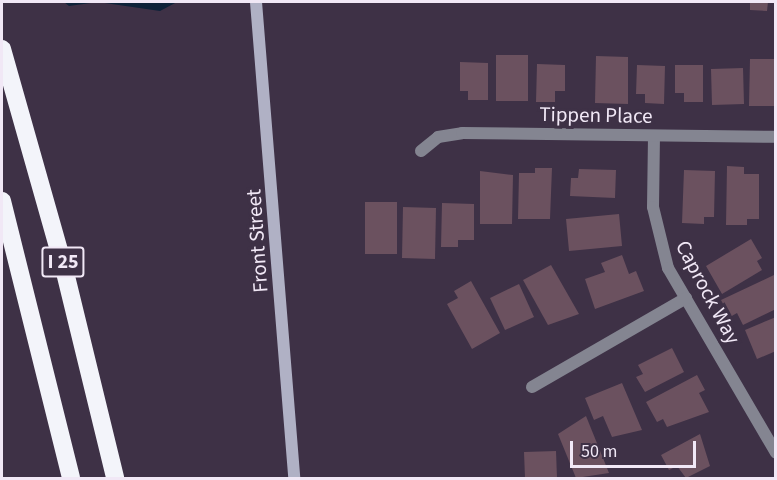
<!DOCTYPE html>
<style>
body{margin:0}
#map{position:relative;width:777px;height:480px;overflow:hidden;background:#3e3146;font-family:"Source Sans 3",sans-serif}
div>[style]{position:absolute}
.water>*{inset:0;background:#0e2239}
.building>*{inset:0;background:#6b515f}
.minor>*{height:12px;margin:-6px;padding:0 6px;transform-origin:6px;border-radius:6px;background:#848591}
.secondary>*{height:12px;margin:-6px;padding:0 6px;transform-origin:6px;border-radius:6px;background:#b0b1c5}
.motorway>*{height:18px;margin:-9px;padding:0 9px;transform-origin:9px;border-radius:9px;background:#f3f4fa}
span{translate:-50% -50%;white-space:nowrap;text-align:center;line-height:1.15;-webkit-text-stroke:6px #3e3146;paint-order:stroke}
.shield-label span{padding:2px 4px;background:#3e3146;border:2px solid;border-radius:4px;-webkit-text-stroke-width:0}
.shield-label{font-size:20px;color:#f1e8f6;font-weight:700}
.street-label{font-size:21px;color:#f1e8f6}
.frame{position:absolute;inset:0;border:3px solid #f1e8f6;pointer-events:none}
.scale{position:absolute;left:570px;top:441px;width:126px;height:27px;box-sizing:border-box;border:3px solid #f1e8f6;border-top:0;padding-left:8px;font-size:18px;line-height:21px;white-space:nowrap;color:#f1e8f6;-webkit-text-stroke:4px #3e3146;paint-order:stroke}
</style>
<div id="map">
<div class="water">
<i style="clip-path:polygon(64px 2px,177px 2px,160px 11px,98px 2px,69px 6px)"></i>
</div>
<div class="building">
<i style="clip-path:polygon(750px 2px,768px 2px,767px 11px,750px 10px)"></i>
<i style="clip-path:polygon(496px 55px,528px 55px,528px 101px,496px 101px)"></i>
<i style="clip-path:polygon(596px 56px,628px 57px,628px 104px,595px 103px)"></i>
<i style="clip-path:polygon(750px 59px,776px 59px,776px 106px,749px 106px)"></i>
<i style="clip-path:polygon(460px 62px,488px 63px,488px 100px,468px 100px,468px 91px,460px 91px)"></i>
<i style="clip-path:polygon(537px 64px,565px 65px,565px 91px,555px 91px,555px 102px,536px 102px)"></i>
<i style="clip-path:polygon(637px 65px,665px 66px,664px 104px,645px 103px,645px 94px,636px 94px)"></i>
<i style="clip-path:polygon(675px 65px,703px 65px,703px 102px,684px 102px,684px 93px,675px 93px)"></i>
<i style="clip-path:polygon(743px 68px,744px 104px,712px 105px,711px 69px)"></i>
<i style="clip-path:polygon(727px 166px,744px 167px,744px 174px,759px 174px,759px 219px,747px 219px,747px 225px,726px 225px)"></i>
<i style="clip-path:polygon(535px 168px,552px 168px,550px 219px,518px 219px,519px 173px,535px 173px)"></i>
<i style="clip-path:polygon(579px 169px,616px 170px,615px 198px,570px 196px,571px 178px,578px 178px)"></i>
<i style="clip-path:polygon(684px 170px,715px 171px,714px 217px,704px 217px,704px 224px,682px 223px)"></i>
<i style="clip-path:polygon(480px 171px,513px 175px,512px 224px,480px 224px)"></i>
<i style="clip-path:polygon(365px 202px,397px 202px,397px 254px,365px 254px)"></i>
<i style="clip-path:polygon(442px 203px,474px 204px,474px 240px,458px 240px,458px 247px,441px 247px)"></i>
<i style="clip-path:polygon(403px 207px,436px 208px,435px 259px,402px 258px)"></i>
<i style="clip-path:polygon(619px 214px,622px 246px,569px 251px,566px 219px)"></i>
<i style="clip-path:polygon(751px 239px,762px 258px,757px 261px,762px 270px,722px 294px,706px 266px)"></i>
<i style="clip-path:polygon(622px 255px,629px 274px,636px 271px,644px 291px,595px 309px,585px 279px,605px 272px,601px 263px)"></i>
<i style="clip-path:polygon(551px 265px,579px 314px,548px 325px,523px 280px)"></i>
<i style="clip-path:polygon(774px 275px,776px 309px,743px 325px,737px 313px,730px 317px,721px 300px)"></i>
<i style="clip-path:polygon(471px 281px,500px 333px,472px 349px,447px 304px,458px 298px,454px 291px)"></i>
<i style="clip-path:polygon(519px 284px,534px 317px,505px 330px,490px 298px)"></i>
<i style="clip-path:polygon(776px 317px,776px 351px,757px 359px,745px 330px)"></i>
<i style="clip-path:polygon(672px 348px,684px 372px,645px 392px,636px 377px,643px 374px,638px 365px)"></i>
<i style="clip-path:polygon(697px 375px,705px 390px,699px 393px,709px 412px,667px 427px,663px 419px,657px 422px,646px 402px)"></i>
<i style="clip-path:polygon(622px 383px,642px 430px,612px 437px,603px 416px,594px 420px,585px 398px)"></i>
<i style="clip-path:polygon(586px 416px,609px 473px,576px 478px,558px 434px)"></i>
<i style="clip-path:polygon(700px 434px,710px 466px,686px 478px,677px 466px,669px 470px,661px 455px)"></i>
<i style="clip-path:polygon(556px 451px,557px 478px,525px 478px,524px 452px)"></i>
</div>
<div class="minor">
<i style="left:654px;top:136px;width:71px;rotate:90.8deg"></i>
<i style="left:653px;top:207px;width:63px;rotate:76.2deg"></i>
<i style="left:668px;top:268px;width:214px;rotate:59.7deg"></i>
<i style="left:421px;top:151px;width:22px;rotate:-39deg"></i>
<i style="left:438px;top:137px;width:24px;rotate:-9deg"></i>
<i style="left:462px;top:133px;width:314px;rotate:0.7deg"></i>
<i style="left:532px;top:387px;width:178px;rotate:-30deg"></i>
</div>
<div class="secondary">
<i style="left:256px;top:2px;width:478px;rotate:85.4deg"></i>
</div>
<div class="motorway">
<i style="left:2px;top:49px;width:223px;rotate:74.2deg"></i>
<i style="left:63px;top:264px;width:220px;rotate:76.3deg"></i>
<i style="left:2px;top:201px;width:285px;rotate:76deg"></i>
</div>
<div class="shield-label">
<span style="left:63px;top:262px">I 25</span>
</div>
<div class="street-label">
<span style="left:596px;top:115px;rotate:1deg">Tippen Place</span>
<span style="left:257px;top:241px;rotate:-94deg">Front Street</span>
<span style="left:708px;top:292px;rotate:62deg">Caprock Way</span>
</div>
<div class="frame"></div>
<div class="scale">50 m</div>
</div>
